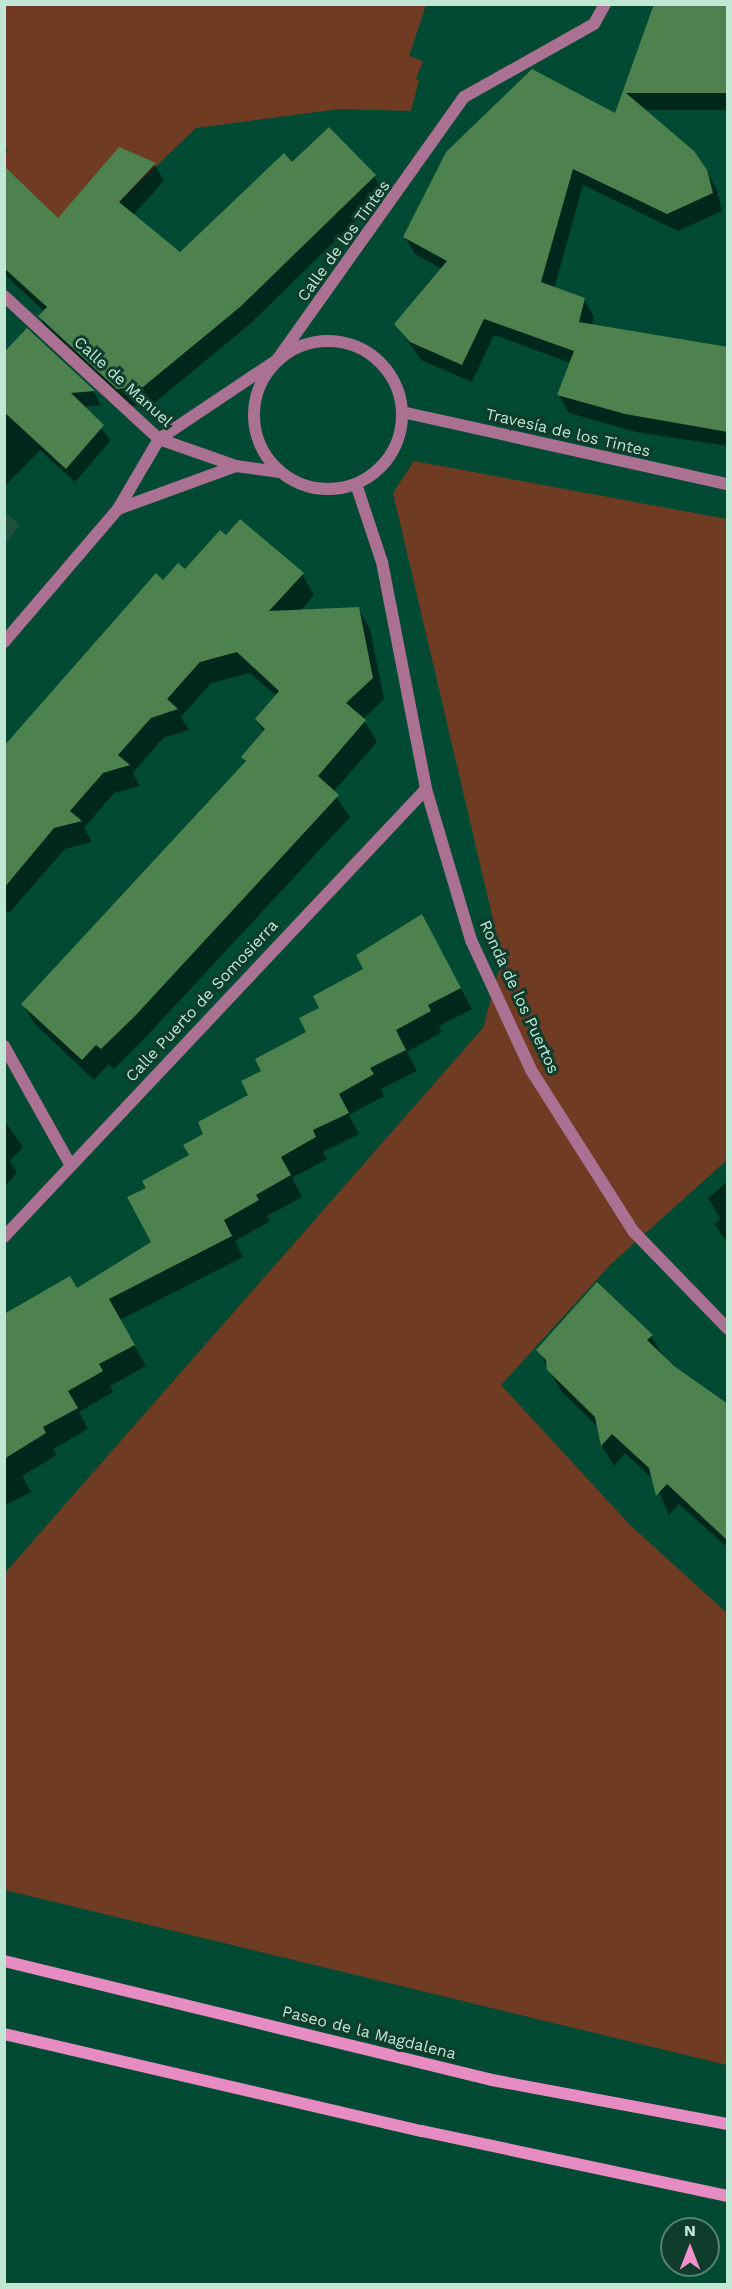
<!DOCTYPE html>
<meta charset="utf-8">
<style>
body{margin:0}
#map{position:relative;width:732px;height:2289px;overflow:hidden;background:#004a33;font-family:"Work Sans",sans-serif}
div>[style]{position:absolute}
.built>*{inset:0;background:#1e503c}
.green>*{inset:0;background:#6f3b23}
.shadow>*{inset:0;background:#0007}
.building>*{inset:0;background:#4d814d}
.street>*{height:12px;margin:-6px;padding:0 6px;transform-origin:6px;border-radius:6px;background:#ab7192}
.street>.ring{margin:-6px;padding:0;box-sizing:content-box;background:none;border:12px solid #ab7192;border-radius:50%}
.secondary>*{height:12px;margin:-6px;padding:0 6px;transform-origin:6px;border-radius:6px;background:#e78cc2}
span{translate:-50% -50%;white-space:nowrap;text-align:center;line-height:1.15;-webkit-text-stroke:6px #0f3c2b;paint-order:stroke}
.street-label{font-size:16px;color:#c0e7d4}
.frame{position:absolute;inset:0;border:6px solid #c0e7d4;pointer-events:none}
.north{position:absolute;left:660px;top:2217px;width:60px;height:60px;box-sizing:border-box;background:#0f3c2b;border:2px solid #56806f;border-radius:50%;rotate:0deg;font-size:16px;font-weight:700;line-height:24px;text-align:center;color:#c0e7d4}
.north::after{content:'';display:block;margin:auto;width:21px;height:27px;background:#f790ce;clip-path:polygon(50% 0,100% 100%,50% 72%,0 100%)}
</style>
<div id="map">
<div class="built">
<i style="clip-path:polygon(5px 512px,20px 525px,5px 544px)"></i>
</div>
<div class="green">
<i style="clip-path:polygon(4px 5px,426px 5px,409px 56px,423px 61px,416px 79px,419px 80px,411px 111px,340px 109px,196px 128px,119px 202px,5px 267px,4px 154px,8px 150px,4px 147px)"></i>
<i style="clip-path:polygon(414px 461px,727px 519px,727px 1160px,611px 1264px,501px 1385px,630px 1525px,727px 1613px,727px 2065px,5px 1890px,5px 1573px,483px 1028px,502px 958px,393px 493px)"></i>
</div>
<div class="shadow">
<i style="clip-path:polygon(655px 4px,728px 4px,728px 110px,644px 110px,706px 171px,717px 190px,722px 211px,678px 231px,583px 185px,554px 289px,584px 300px,594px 317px,592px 325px,728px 349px,728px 446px,636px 432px,569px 413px,559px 395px,571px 363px,494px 335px,472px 382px,421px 360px,396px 324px,442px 269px,415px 254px,405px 237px,616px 115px)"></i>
<i style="clip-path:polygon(154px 164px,164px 181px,133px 215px,180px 254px,292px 164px,374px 176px,384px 193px,250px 324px,153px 404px,128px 406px,50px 334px,40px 317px,45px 312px,4px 274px,4px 168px,58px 220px)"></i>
<i style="clip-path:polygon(27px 331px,94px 392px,101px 405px,83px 407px,111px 440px,75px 482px,40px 450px,4px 487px,4px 355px)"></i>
<i style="clip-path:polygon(226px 537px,302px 574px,314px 595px,300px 611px,358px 608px,370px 629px,384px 699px,363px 719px,377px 742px,333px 792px,350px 817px,146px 1037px,114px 1069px,109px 1064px,94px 1080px,35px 1024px,23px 1004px,246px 763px,243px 757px,264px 732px,256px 719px,276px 696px,250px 673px,211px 683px,181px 717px,189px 730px,163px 738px,133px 773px,140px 786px,114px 793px,84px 828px,92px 842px,65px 849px,9px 913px,4px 909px,4px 748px,163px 582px,185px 571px)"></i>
<i style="clip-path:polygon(433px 937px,472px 1009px,439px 1026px,442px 1032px,407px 1052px,417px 1071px,381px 1089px,384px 1096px,349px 1115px,359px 1134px,323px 1152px,327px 1159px,292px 1178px,302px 1197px,267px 1216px,270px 1221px,235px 1241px,243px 1257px,120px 1320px,146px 1366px,110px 1386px,113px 1392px,79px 1412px,88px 1429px,53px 1449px,57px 1455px,22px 1476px,31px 1492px,4px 1506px,4px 1345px,77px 1290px,153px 1242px,148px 1188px,191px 1156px,205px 1134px,250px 1096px,263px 1072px,308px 1033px,321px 1009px)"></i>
<i style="clip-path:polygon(4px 1120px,23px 1147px,10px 1161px,17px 1173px,4px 1187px)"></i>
<i style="clip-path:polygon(728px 1181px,728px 1245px,715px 1224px,720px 1218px,708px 1198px)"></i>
<i style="clip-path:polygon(651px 1336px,663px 1356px,728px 1418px,728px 1548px,679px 1504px,669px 1515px,654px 1480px,625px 1453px,614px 1466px,602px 1446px,599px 1428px,561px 1391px,538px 1350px)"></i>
</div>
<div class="building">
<i style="clip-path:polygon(654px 4px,728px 4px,728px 93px,626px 93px,694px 151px,707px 170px,713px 193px,667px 214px,573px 169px,541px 282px,585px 298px,579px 322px,728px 347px,728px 432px,625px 414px,557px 395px,574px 351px,484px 319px,462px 365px,410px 342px,394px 324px,447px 261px,403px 237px,446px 152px,532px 69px,615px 113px)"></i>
<i style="clip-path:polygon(329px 127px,376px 175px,240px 307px,143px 387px,117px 389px,38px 316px,47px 307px,4px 268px,4px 166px,58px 218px,119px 147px,156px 163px,119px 202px,180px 252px,284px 153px,292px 162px)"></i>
<i style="clip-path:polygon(27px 328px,95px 391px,71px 393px,104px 425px,66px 469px,4px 412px,4px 352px)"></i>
<i style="clip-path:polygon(240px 519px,304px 573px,269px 611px,359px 607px,373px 678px,346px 703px,366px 720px,318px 776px,339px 795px,135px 1016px,101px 1049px,96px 1045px,82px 1060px,21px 1004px,246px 761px,241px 757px,265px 729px,255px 719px,279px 691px,237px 652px,200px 662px,167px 699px,178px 709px,151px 718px,118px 755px,130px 765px,103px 773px,70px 811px,82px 821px,54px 828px,4px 888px,4px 746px,156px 573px,163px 580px,178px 563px,185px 569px,220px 530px,226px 535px)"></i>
<i style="clip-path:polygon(422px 914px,461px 988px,428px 1005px,431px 1011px,396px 1030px,406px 1050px,370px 1068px,374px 1074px,339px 1094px,349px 1113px,313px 1130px,316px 1137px,281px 1157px,291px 1175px,256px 1195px,259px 1200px,224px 1220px,232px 1236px,109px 1299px,135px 1345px,99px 1364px,103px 1371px,68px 1391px,78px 1408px,43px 1427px,46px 1433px,4px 1459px,4px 1314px,70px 1276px,77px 1288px,151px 1242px,127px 1197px,146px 1188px,142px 1181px,189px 1155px,183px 1145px,203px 1134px,198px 1122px,248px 1095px,241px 1081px,261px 1071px,255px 1059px,306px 1032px,299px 1018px,319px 1008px,313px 996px,363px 969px,356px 955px)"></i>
<i style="clip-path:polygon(597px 1282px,653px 1335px,647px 1340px,674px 1366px,728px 1404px,728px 1541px,667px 1484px,656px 1496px,649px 1468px,612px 1434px,601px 1446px,595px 1417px,547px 1370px,546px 1360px,536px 1350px)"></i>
</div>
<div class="street">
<i style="left:4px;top:296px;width:211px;rotate:42.7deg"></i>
<i style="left:159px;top:439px;width:82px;rotate:19.3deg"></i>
<i class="ring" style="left:254px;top:341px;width:136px;height:136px"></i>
<i style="left:402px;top:412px;width:334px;rotate:12.5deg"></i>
<i style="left:356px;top:484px;width:82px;rotate:71.6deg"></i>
<i style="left:382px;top:562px;width:231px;rotate:79deg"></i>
<i style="left:426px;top:789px;width:158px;rotate:73.4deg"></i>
<i style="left:471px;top:940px;width:143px;rotate:65.2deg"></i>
<i style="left:531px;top:1070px;width:192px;rotate:57.6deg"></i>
<i style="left:634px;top:1232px;width:135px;rotate:45.9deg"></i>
<i style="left:118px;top:509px;width:126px;rotate:-20deg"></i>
<i style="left:236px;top:466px;width:44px;rotate:7.8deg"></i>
<i style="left:4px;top:642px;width:175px;rotate:-49.4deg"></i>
<i style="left:118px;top:509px;width:81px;rotate:-59.6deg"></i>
<i style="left:159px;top:439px;width:142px;rotate:-33.8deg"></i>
<i style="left:277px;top:360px;width:323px;rotate:-54.6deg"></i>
<i style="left:464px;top:97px;width:149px;rotate:-29.3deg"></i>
<i style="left:594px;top:24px;width:23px;rotate:-61deg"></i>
<i style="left:4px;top:1046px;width:135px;rotate:60.8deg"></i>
<i style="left:4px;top:1237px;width:615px;rotate:-46.71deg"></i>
</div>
<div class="secondary">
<i style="left:4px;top:1961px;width:502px;rotate:13.7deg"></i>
<i style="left:492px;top:2080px;width:240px;rotate:10.6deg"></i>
<i style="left:4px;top:2034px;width:429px;rotate:13.1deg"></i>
<i style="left:422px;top:2131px;width:313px;rotate:12deg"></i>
</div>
<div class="street-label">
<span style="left:344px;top:241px;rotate:-54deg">Calle de los Tintes</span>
<span style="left:123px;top:382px;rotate:42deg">Calle de Manuel</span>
<span style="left:568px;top:433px;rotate:13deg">Travesía de los Tintes</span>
<span style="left:519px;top:997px;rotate:65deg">Ronda de los Puertos</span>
<span style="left:202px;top:1001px;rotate:-47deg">Calle Puerto de Somosierra</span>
<span style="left:369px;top:2033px;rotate:14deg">Paseo de la Magdalena</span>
</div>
<div class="frame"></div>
<div class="north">N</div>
</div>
